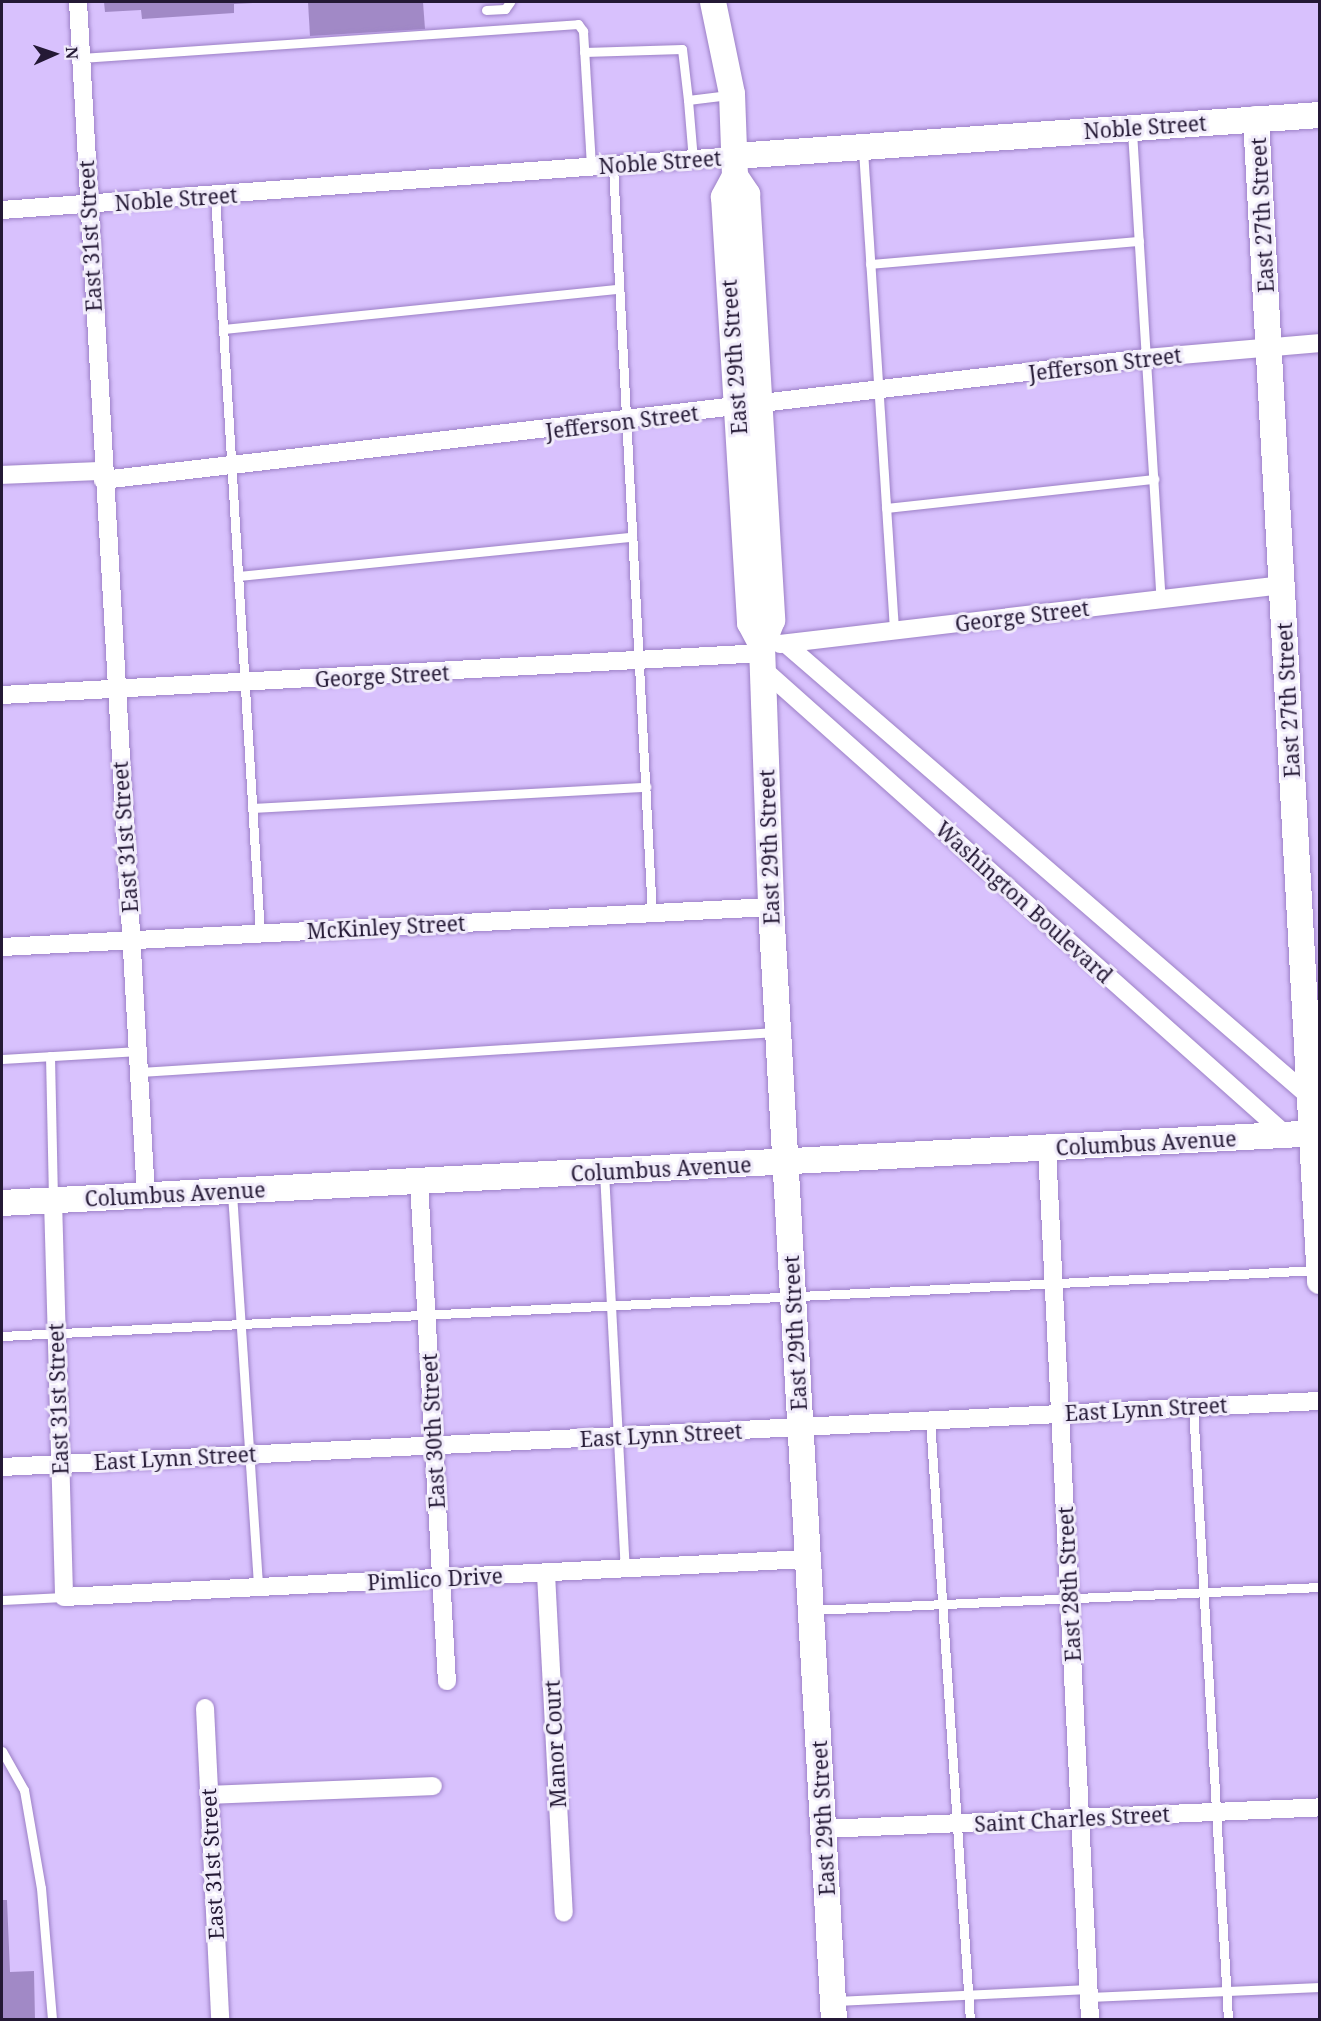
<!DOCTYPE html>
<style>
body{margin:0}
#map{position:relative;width:1321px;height:2021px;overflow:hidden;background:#d8c1fd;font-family:"Noto Serif",serif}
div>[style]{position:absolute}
.building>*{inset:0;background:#a189c6}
.roads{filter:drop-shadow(0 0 2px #9c80c6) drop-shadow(0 0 2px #9c80c6)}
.lane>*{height:9px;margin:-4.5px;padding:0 4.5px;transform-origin:4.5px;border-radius:4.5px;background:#fff}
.street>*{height:18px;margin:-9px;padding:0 9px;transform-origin:9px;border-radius:9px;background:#fff}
.secondary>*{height:26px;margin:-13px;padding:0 13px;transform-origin:13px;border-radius:13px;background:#fff}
span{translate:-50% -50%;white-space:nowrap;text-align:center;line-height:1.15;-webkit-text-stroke:6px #f1ecfb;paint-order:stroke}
.street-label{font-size:21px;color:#241935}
.frame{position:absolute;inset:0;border:3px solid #241935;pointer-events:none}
.north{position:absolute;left:24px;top:24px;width:60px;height:60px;-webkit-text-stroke:4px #f1ecfb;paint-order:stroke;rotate:87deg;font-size:16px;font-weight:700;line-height:24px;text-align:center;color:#241935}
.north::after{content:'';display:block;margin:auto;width:21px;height:27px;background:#241935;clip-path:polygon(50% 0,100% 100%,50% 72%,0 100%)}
</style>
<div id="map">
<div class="building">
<i style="clip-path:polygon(104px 2px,253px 2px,253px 3px,234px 4px,234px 13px,142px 19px,141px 10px,105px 12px)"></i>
<i style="clip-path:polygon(308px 2px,423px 2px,425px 29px,310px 36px)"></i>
<i style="clip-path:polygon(2px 1900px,7px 1900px,10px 1972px,34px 1971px,35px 2020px,2px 2020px)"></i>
</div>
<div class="roads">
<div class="lane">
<i style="left:486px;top:10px;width:19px;rotate:-3deg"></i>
<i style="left:505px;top:9px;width:9px;rotate:-54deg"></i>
<i style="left:584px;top:52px;width:98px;rotate:-1.8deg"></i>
<i style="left:682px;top:49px;width:51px;rotate:83.3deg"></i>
<i style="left:81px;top:58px;width:498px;rotate:-3.9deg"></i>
<i style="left:578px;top:24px;width:9px;rotate:54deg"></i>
<i style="left:583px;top:31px;width:136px;rotate:86.6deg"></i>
<i style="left:1132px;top:131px;width:469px;rotate:86.5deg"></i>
<i style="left:863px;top:150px;width:482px;rotate:86.3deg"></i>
<i style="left:693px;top:160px;width:60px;rotate:-94.8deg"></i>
<i style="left:688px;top:100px;width:41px;rotate:-7deg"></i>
<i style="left:613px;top:166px;width:749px;rotate:87.02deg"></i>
<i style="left:215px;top:196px;width:739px;rotate:86.51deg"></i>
<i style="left:870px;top:264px;width:270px;rotate:-4.9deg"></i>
<i style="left:223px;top:329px;width:398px;rotate:-5.8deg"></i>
<i style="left:886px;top:508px;width:270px;rotate:-6.2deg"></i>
<i style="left:238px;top:576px;width:396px;rotate:-5.7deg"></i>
<i style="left:252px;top:808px;width:395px;rotate:-3.1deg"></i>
<i style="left:50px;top:1056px;width:142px;rotate:88.8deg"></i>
<i style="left:2px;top:1059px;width:137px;rotate:-3.3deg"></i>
<i style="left:140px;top:1072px;width:637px;rotate:-3.6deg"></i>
<i style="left:604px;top:1172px;width:400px;rotate:87deg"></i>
<i style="left:232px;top:1193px;width:395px;rotate:86.2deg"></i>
<i style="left:2px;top:1336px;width:1317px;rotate:-2.87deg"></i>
<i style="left:1193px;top:1407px;width:614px;rotate:86.73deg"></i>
<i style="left:930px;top:1420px;width:601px;rotate:86.19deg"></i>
<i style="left:2px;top:1600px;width:62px;rotate:-2.8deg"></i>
<i style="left:813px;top:1610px;width:508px;rotate:-2.6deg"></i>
<i style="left:2px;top:1751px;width:45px;rotate:60.6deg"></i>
<i style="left:24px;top:1790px;width:99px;rotate:80.2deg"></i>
<i style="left:41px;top:1888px;width:132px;rotate:85.2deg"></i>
<i style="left:1089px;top:1997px;width:231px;rotate:-2.5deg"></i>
<i style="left:836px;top:2001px;width:253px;rotate:-2.7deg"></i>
</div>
<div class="street">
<i style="left:78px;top:2px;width:1195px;rotate:86.74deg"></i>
<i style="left:2px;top:210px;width:735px;rotate:-4.21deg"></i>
<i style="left:2px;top:475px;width:101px;rotate:-2.3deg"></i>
<i style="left:103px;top:480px;width:1050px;rotate:-6.67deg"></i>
<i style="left:1146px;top:358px;width:175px;rotate:-4.9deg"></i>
<i style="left:780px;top:644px;width:505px;rotate:-6.7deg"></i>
<i style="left:786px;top:644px;width:691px;rotate:40.84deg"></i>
<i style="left:763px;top:669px;width:700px;rotate:41.7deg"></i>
<i style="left:2px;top:695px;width:761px;rotate:-3.16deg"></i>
<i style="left:2px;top:947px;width:770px;rotate:-2.98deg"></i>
<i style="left:1047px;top:1149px;width:872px;rotate:87.17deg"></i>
<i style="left:419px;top:1182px;width:500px;rotate:86.8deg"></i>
<i style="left:53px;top:1200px;width:397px;rotate:88.4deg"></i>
<i style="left:64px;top:1597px;width:744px;rotate:-2.93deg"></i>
<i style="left:2px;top:1467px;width:1320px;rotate:-2.87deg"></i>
<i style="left:546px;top:1574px;width:339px;rotate:87deg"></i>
<i style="left:205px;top:1708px;width:312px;rotate:87.2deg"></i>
<i style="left:209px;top:1795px;width:224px;rotate:-2.3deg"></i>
<i style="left:824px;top:1829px;width:496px;rotate:-2.5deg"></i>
</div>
<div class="secondary">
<i style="left:713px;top:2px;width:94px;rotate:78.3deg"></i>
<i style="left:732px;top:94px;width:82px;rotate:87.9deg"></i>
<i style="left:735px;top:176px;width:24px;rotate:118deg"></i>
<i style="left:724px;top:197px;width:427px;rotate:86.5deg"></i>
<i style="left:750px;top:623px;width:26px;rotate:62deg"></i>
<i style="left:762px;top:646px;width:261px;rotate:88deg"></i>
<i style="left:771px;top:907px;width:1115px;rotate:86.76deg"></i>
<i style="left:1256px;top:119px;width:1164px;rotate:86.85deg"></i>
<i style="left:735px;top:156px;width:586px;rotate:-4.01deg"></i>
<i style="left:735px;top:176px;width:22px;rotate:56deg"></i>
<i style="left:747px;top:194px;width:427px;rotate:86.6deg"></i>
<i style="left:772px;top:620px;width:28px;rotate:111deg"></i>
<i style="left:2px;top:1203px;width:1320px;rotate:-3.04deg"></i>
</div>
</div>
<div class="street-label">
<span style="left:1145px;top:127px;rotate:-4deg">Noble Street</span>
<span style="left:660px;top:162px;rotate:-4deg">Noble Street</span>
<span style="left:176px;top:199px;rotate:-4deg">Noble Street</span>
<span style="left:1262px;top:215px;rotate:-93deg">East 27th Street</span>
<span style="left:90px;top:236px;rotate:-93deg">East 31st Street</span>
<span style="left:734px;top:357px;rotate:-94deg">East 29th Street</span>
<span style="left:1105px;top:364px;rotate:-7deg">Jefferson Street</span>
<span style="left:622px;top:422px;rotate:-7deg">Jefferson Street</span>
<span style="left:1022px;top:616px;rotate:-7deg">George Street</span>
<span style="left:382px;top:676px;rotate:-3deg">George Street</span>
<span style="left:1288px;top:700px;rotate:-93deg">East 27th Street</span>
<span style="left:125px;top:837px;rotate:-94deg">East 31st Street</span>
<span style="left:769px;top:847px;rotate:-92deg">East 29th Street</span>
<span style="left:1024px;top:902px;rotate:42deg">Washington Boulevard</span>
<span style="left:386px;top:927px;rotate:-3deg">McKinley Street</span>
<span style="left:1146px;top:1143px;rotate:-3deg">Columbus Avenue</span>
<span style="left:661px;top:1169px;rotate:-3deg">Columbus Avenue</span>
<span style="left:175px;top:1194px;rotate:-3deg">Columbus Avenue</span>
<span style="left:795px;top:1333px;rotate:-93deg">East 29th Street</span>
<span style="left:58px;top:1399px;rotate:-92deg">East 31st Street</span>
<span style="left:1146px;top:1409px;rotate:-3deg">East Lynn Street</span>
<span style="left:433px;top:1431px;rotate:-93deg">East 30th Street</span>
<span style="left:661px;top:1435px;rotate:-3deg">East Lynn Street</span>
<span style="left:175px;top:1458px;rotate:-3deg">East Lynn Street</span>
<span style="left:435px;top:1579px;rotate:-3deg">Pimlico Drive</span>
<span style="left:1069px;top:1584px;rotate:-93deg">East 28th Street</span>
<span style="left:555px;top:1744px;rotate:-93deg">Manor Court</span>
<span style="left:823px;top:1818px;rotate:-93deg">East 29th Street</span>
<span style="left:1072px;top:1819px;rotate:-3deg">Saint Charles Street</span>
<span style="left:212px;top:1864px;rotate:-93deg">East 31st Street</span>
</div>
<div class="frame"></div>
<div class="north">N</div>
</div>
